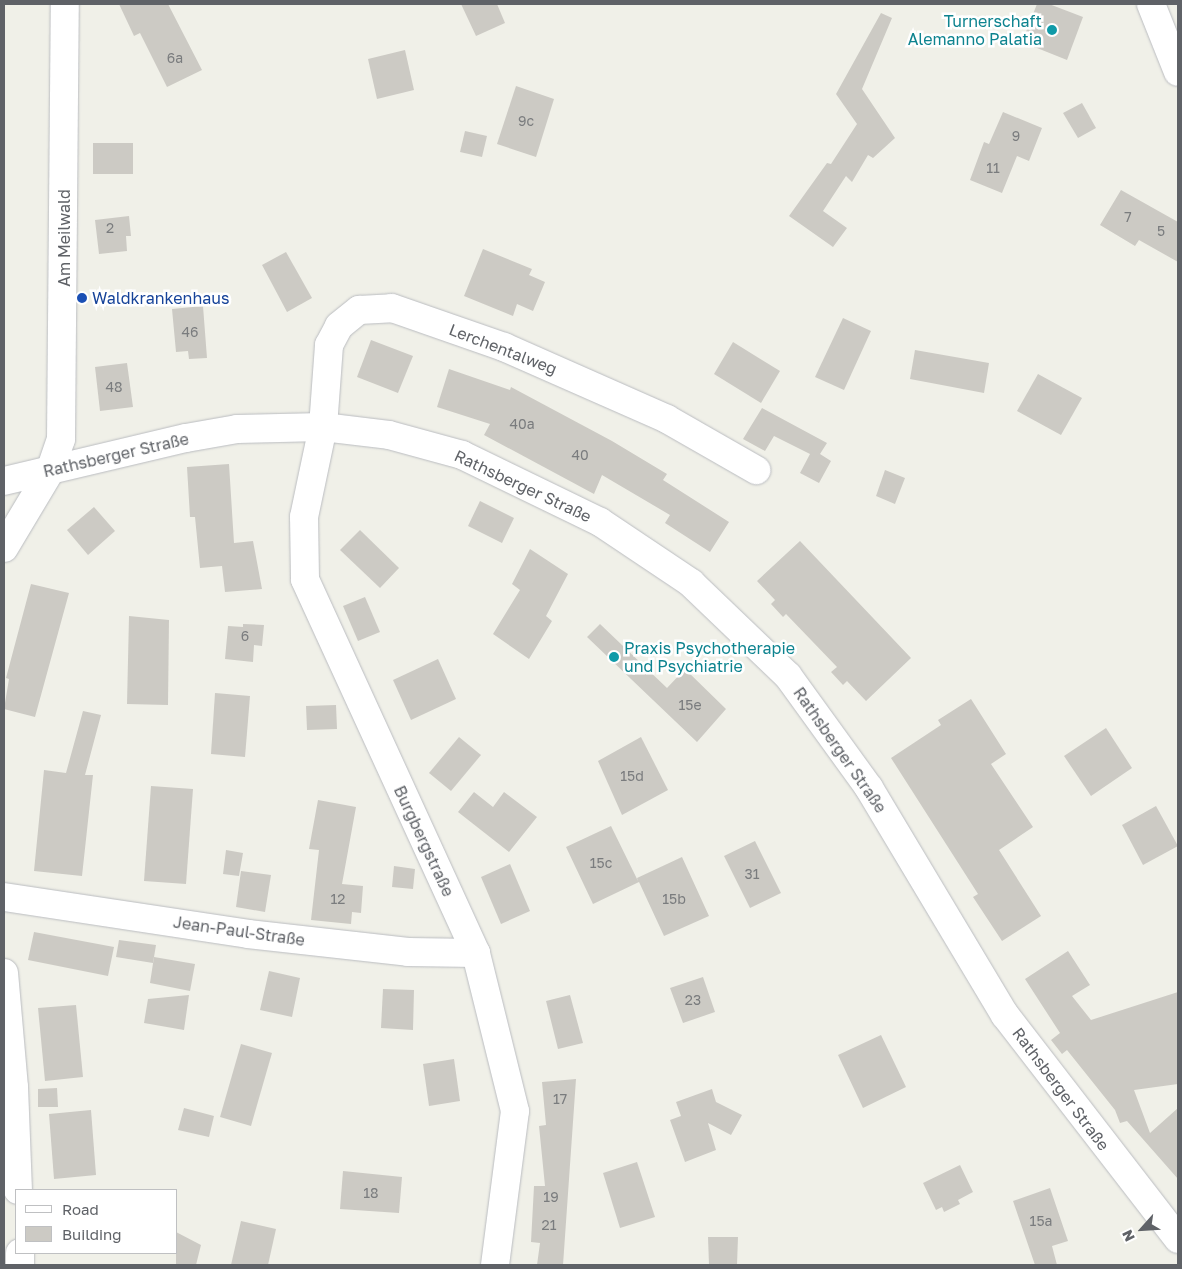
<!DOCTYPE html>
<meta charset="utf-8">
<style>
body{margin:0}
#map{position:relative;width:1182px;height:1269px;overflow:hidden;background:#f0f0e8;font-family:"Golos Text",sans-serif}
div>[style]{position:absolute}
.building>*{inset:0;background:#cccac4}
.roads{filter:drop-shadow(0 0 1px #babcc0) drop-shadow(0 0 1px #babcc0)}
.minor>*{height:28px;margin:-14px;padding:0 14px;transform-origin:14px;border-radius:14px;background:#fff}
.dots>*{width:14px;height:14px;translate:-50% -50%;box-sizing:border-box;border:2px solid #fff;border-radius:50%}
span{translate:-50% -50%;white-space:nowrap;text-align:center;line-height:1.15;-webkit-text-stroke:5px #fff;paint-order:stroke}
.number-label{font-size:14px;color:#7a7c7e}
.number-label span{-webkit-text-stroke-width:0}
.culture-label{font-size:16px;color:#0d838f}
.right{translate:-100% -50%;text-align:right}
.left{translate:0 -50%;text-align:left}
.street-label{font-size:16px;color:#5f6267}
.transit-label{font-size:16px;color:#164399}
.frame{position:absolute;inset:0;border:5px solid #5f6267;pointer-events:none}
.legend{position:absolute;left:15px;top:1189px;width:162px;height:65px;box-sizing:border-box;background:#fff;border:1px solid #bfc0c2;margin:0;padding:6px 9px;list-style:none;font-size:15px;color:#5f6267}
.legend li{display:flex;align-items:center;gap:10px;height:25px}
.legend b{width:25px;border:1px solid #bfc0c2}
.north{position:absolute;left:1117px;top:1204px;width:50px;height:50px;-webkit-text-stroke:4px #fff;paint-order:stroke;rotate:244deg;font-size:14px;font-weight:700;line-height:20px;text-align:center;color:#5f6267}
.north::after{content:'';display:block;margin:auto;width:18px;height:22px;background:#5f6267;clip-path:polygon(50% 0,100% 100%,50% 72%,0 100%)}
</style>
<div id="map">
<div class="building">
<i style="clip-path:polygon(119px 4px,168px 4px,202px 70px,167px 87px,140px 33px,134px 36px)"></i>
<i style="clip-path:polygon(461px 4px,497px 4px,505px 23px,476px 36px)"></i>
<i style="clip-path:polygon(1037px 4px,1049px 4px,1083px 17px,1067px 60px,1022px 42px)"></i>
<i style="clip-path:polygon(881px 13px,892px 18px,862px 89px,895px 138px,873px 158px,868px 155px,852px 182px,846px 176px,823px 211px,847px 228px,833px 247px,789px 216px,827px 163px,831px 164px,857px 124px,836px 94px)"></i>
<i style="clip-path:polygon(405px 50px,414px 90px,377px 99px,368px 59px)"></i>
<i style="clip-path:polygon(516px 86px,554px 99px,536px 157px,497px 144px)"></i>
<i style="clip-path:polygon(1082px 103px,1096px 128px,1078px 138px,1063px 113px)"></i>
<i style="clip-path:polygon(1003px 112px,1042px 128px,1029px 161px,1017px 156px,1002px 193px,970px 180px,984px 142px,989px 144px)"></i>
<i style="clip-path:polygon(465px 131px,487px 136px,482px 157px,460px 152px)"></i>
<i style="clip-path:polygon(93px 143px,133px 143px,133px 174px,93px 174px)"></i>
<i style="clip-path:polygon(1121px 190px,1178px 222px,1178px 262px,1139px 240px,1135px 246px,1100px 225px)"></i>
<i style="clip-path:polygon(129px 216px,131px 236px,126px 236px,127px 251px,99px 254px,95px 220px)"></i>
<i style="clip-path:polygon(483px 249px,532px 269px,529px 275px,545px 282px,533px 311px,517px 304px,513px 316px,464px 296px)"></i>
<i style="clip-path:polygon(286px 252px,312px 298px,287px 312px,262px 265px)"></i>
<i style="clip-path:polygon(203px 306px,207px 358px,189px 359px,188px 351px,176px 352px,172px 309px)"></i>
<i style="clip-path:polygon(843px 318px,871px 331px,844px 390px,815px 377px)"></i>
<i style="clip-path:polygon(371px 340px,413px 356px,398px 393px,357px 377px)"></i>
<i style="clip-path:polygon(733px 342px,780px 371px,761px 403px,714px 374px)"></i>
<i style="clip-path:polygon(915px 350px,989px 363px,984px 393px,910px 379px)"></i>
<i style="clip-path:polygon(127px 363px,133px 407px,100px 411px,95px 367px)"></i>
<i style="clip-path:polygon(449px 369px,510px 390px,511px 387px,612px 441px,667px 474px,663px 480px,729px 522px,710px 552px,665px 523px,670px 515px,602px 475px,594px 494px,484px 435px,490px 424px,437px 407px)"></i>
<i style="clip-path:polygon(1038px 374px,1082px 398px,1061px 435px,1017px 411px)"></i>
<i style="clip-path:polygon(762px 408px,827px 443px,820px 454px,831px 461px,819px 483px,800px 473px,810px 454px,774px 436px,765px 451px,743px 439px)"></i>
<i style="clip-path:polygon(229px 464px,234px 543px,253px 541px,262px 589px,225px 592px,222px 566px,200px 568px,195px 517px,190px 517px,187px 467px)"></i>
<i style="clip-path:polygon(885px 470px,905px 478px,895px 504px,876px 496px)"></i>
<i style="clip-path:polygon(480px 501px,514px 518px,502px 543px,468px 526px)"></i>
<i style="clip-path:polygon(94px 507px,115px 531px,88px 555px,67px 530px)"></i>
<i style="clip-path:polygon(360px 530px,399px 568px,380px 588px,340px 550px)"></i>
<i style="clip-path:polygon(800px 541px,911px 658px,866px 701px,847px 681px,843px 685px,831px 672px,837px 667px,786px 614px,783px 617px,771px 604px,775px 600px,757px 581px)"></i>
<i style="clip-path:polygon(530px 549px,568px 574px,546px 616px,552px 621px,529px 659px,493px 634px,520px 590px,512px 584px)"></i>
<i style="clip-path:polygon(31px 584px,69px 593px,35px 717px,4px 709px,9px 679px,6px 678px)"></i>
<i style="clip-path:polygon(365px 597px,380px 632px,358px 641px,343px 606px)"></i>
<i style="clip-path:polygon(129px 616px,169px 620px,168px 705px,127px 704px)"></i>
<i style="clip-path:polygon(243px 624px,264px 625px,262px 646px,254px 645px,253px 662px,225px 659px,228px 626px,243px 627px)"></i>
<i style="clip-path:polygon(600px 624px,667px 688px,685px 669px,726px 709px,697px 742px,587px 637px)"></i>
<i style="clip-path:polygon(438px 659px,456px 699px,411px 720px,393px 680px)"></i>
<i style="clip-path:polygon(215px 693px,250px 696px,245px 757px,211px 754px)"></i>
<i style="clip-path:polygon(971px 699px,1006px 754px,991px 764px,1033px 827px,999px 850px,1041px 916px,1002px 941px,973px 897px,978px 894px,891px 758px,941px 725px,938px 720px)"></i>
<i style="clip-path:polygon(336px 705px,337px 729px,307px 730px,306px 706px)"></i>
<i style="clip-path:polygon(83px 711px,101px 715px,85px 775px,93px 775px,82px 876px,34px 871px,44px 770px,66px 773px)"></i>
<i style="clip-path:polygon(1106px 728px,1132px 768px,1091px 796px,1064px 756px)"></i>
<i style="clip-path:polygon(459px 737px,481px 755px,451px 791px,429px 773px)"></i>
<i style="clip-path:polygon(641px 737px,668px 790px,622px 815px,598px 761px)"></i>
<i style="clip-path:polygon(151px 786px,193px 789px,186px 884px,144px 881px)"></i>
<i style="clip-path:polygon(474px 792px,493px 807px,504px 792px,537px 817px,509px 852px,458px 812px)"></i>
<i style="clip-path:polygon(318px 800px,356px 807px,342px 884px,363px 886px,361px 913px,352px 912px,351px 924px,311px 920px,319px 850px,309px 849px)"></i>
<i style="clip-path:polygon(1156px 806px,1178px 846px,1143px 865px,1122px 825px)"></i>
<i style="clip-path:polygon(611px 826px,638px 881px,637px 878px,682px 857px,709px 916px,664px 936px,639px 882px,593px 904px,566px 847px)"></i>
<i style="clip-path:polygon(755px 841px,781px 893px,750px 908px,724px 856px)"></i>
<i style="clip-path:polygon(226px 850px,243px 853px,239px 876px,223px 874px)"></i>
<i style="clip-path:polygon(510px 864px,530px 911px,501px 924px,481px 877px)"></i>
<i style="clip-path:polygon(394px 866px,415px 869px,413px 889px,392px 887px)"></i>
<i style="clip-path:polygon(241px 871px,271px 875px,265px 912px,236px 907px)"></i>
<i style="clip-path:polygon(34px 932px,114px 947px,108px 976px,28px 960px)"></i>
<i style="clip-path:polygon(119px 940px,156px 945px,153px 963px,116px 957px)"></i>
<i style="clip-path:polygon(1068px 951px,1090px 985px,1072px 996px,1091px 1020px,1178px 992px,1178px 1084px,1134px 1090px,1150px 1133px,1178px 1108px,1178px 1179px,1127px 1121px,1120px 1123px,1115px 1110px,1067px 1050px,1062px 1054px,1051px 1040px,1060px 1033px,1025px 979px)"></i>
<i style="clip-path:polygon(154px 957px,195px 964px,190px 991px,150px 983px)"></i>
<i style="clip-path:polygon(269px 971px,300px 978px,292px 1017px,260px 1010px)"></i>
<i style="clip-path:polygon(703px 977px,715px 1012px,683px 1023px,670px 988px)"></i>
<i style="clip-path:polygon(383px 989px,414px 990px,413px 1030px,381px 1028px)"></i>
<i style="clip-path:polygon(189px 995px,184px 1030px,144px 1023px,148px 999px)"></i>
<i style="clip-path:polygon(570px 995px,583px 1043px,558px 1049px,546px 1001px)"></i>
<i style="clip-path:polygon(76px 1005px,83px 1077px,45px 1081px,38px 1008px)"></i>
<i style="clip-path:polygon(881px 1035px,906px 1087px,863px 1108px,838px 1055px)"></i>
<i style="clip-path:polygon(241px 1044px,272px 1053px,251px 1126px,220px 1117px)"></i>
<i style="clip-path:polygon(454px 1059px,460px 1101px,429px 1106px,423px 1064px)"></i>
<i style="clip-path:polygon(576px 1079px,563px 1265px,537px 1265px,540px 1243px,531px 1242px,534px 1186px,545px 1186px,539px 1126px,546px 1125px,542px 1082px)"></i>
<i style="clip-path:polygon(57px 1088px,58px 1107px,38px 1107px,38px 1089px)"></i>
<i style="clip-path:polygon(712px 1089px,716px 1102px,742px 1115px,731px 1135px,708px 1123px,716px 1150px,685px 1162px,670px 1120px,681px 1116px,676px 1102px)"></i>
<i style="clip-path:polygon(184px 1108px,214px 1116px,209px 1137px,178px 1130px)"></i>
<i style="clip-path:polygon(91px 1110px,96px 1175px,54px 1179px,49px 1114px)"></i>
<i style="clip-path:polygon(637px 1162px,655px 1217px,620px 1228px,603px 1173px)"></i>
<i style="clip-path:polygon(960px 1165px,973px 1192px,958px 1200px,960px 1204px,944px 1212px,942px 1207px,936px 1210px,923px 1183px)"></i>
<i style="clip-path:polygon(343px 1171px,402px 1177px,399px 1213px,340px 1209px)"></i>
<i style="clip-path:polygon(1050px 1188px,1068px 1241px,1052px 1246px,1057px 1265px,1035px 1265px,1013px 1201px)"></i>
<i style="clip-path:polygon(241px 1221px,276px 1229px,268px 1265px,231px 1265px)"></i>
<i style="clip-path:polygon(176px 1232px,201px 1245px,196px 1265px,176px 1265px)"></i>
<i style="clip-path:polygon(708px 1237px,738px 1237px,737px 1265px,709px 1265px)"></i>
</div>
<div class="roads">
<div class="minor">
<i style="left:1151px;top:4px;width:73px;rotate:68.3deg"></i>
<i style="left:4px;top:481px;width:187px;rotate:-13.3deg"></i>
<i style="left:186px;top:438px;width:52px;rotate:-10deg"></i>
<i style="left:237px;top:429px;width:86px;rotate:-1.3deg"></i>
<i style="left:323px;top:427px;width:66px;rotate:6.9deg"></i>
<i style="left:389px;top:435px;width:76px;rotate:15.3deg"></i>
<i style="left:462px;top:455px;width:153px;rotate:25.9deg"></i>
<i style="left:600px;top:522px;width:110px;rotate:33.8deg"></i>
<i style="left:691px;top:583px;width:134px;rotate:43.8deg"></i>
<i style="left:788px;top:676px;width:138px;rotate:54.1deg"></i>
<i style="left:869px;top:788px;width:265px;rotate:59.1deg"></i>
<i style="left:1005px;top:1015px;width:283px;rotate:52.3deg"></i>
<i style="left:4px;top:548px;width:90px;rotate:-59.1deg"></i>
<i style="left:50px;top:471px;width:34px;rotate:-71deg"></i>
<i style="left:61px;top:439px;width:435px;rotate:-89.5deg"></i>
<i style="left:4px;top:897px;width:247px;rotate:8.6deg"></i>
<i style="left:248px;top:934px;width:161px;rotate:6.4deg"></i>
<i style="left:408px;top:952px;width:68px;rotate:0.8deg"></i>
<i style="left:4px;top:973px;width:114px;rotate:85deg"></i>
<i style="left:14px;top:1087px;width:103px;rotate:87.8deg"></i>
<i style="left:20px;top:1253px;width:12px;rotate:90deg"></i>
<i style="left:495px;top:1265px;width:155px;rotate:-82.6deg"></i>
<i style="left:515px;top:1111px;width:163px;rotate:-103.9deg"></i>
<i style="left:476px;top:953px;width:411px;rotate:-114.6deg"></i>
<i style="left:305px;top:579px;width:62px;rotate:-90.9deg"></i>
<i style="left:304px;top:517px;width:92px;rotate:-78.1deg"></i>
<i style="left:323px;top:427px;width:82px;rotate:-85.8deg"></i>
<i style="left:329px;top:345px;width:21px;rotate:-62deg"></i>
<i style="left:339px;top:326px;width:26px;rotate:-39deg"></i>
<i style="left:359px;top:310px;width:33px;rotate:-3deg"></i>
<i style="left:392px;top:308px;width:119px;rotate:19.2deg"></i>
<i style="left:504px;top:347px;width:178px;rotate:23.8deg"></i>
<i style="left:667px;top:419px;width:103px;rotate:29.8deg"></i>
</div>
</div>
<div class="dots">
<i style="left:1052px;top:30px;background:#0f9aa8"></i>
<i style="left:82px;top:298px;background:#1a4fb4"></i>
<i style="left:614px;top:657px;background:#0f9aa8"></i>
</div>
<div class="number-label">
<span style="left:175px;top:58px">6a</span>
<span style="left:526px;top:121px">9c</span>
<span style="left:1016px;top:136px">9</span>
<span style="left:993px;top:168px">11</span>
<span style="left:1128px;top:217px">7</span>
<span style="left:110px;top:228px">2</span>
<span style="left:1161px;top:231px">5</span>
<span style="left:190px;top:332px">46</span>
<span style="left:114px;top:387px">48</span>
<span style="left:522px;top:424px">40a</span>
<span style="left:580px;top:455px">40</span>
<span style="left:245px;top:636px">6</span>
<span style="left:690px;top:705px">15e</span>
<span style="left:632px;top:776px">15d</span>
<span style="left:601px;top:863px">15c</span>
<span style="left:752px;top:874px">31</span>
<span style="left:338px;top:899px">12</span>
<span style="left:674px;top:899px">15b</span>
<span style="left:693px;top:1000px">23</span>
<span style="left:560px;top:1099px">17</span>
<span style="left:371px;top:1193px">18</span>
<span style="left:551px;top:1197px">19</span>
<span style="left:1041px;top:1221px">15a</span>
<span style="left:549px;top:1225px">21</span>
</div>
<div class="culture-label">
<span class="right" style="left:1042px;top:30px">Turnerschaft<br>Alemanno Palatia</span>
<span class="left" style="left:624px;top:657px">Praxis Psychotherapie<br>und Psychiatrie</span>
</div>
<div class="street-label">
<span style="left:64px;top:238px;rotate:-90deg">Am Meilwald</span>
<span style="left:503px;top:349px;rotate:21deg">Lerchentalweg</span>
<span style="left:116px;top:455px;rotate:-13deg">Rathsberger Straße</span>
<span style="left:523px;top:486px;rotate:25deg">Rathsberger Straße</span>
<span style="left:840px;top:750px;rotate:55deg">Rathsberger Straße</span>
<span style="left:424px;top:841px;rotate:65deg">Burgbergstraße</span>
<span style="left:239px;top:931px;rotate:8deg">Jean-Paul-Straße</span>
<span style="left:1061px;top:1089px;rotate:53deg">Rathsberger Straße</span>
</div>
<div class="transit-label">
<span class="left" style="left:92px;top:298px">Waldkrankenhaus</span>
</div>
<div class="frame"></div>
<ul class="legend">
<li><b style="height:6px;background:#fff"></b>Road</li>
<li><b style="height:14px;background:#cccac4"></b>Building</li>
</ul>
<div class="north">N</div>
</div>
